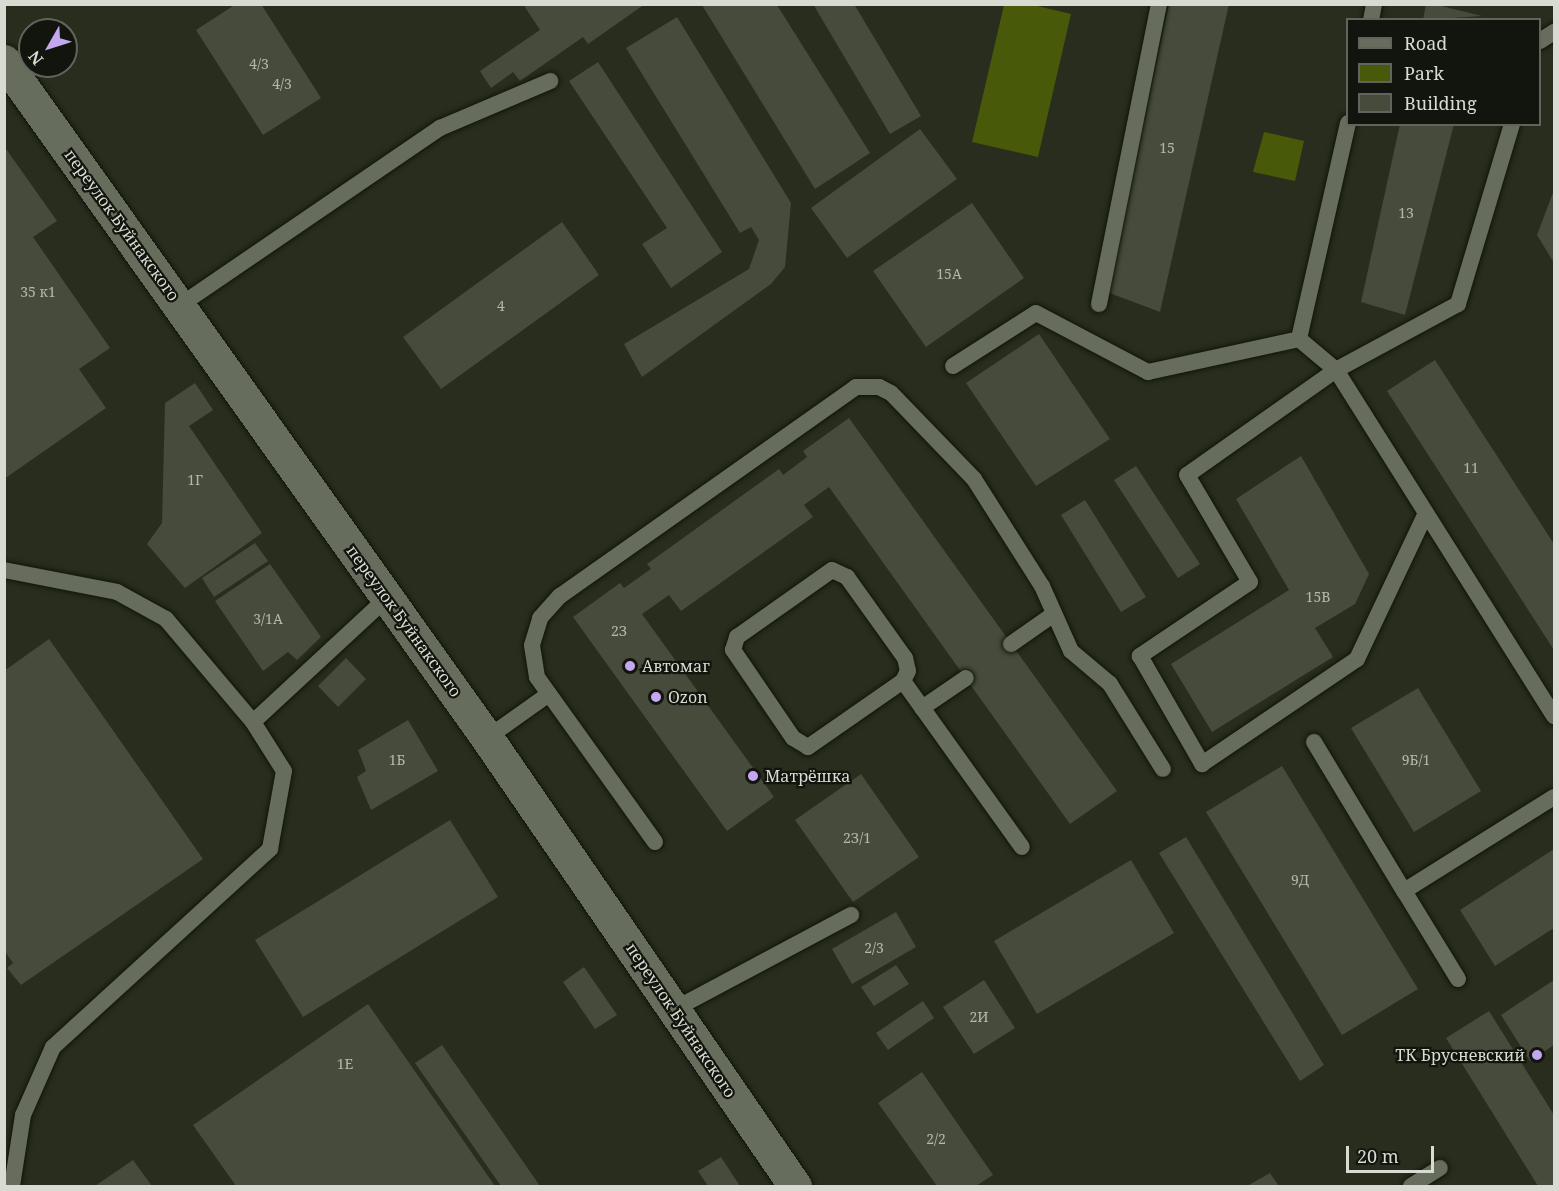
<!DOCTYPE html>
<meta charset="utf-8">
<style>
body{margin:0}
#map{position:relative;width:1559px;height:1191px;overflow:hidden;background:#282d1e;font-family:"Noto Serif",serif}
div>[style]{position:absolute}
.green>*{inset:0;background:#48590a}
.building>*{inset:0;background:#464b3b}
.roads{filter:drop-shadow(0 0 2px #111508) drop-shadow(0 0 2px #111508)}
.service>*{height:16px;margin:-8px;padding:0 8px;transform-origin:8px;border-radius:8px;background:#676d5c}
.tertiary>*{height:33px;margin:-16.5px;padding:0 16.5px;transform-origin:16.5px;border-radius:16.5px;background:#676d5c}
.dots>*{width:16px;height:16px;translate:-50% -50%;box-sizing:border-box;border:3px solid #12140e;border-radius:50%}
span{translate:-50% -50%;white-space:nowrap;text-align:center;line-height:1.15;-webkit-text-stroke:4.5px #12140e;paint-order:stroke}
.number-label{font-size:14px;color:#b4b7ac}
.number-label span{-webkit-text-stroke-width:0}
.street-label{font-size:16px;color:#d8dbd1}
.poi-label{font-size:16px;color:#d8dbd1}
.left{translate:0 -50%;text-align:left}
.right{translate:-100% -50%;text-align:right}
.frame{position:absolute;inset:0;border:6px solid #d8dbd1;pointer-events:none}
.legend{position:absolute;left:1346px;top:18px;width:195px;height:108px;box-sizing:border-box;background:#12140e;border:2px solid #61645c;margin:0;padding:8px 10px;list-style:none;font-size:18px;color:#d8dbd1}
.legend li{display:flex;align-items:center;gap:12px;height:30px}
.legend b{width:30px;border:2px solid #61645c}
.north{position:absolute;left:18px;top:18px;width:60px;height:60px;box-sizing:border-box;background:#12140e;border:2px solid #61645c;border-radius:50%;rotate:231deg;font-size:16px;font-weight:700;line-height:24px;text-align:center;color:#d8dbd1}
.north::after{content:'';display:block;margin:auto;width:21px;height:27px;background:#c4a7f1;clip-path:polygon(50% 0,100% 100%,50% 72%,0 100%)}
.scale{position:absolute;left:1346px;top:1146px;width:88px;height:27px;box-sizing:border-box;border:3px solid #d8dbd1;border-top:0;padding-left:8px;font-size:18px;line-height:21px;white-space:nowrap;color:#d8dbd1;-webkit-text-stroke:4px #12140e;paint-order:stroke}
</style>
<div id="map">
<div class="green">
<i style="clip-path:polygon(1004px 5px,1033px 5px,1071px 14px,1038px 157px,972px 142px)"></i>
<i style="clip-path:polygon(1264px 132px,1304px 141px,1295px 181px,1253px 172px)"></i>
</div>
<div class="building">
<i style="clip-path:polygon(236px 4px,261px 4px,321px 98px,263px 135px,196px 30px)"></i>
<i style="clip-path:polygon(523px 4px,645px 4px,588px 44px,583px 37px,520px 81px,513px 72px,491px 88px,480px 71px,540px 30px)"></i>
<i style="clip-path:polygon(813px 4px,854px 4px,921px 116px,890px 134px)"></i>
<i style="clip-path:polygon(1169px 4px,1229px 4px,1160px 312px,1107px 292px)"></i>
<i style="clip-path:polygon(1426px 4px,1433px 4px,1482px 16px,1423px 20px)"></i>
<i style="clip-path:polygon(702px 5px,777px 5px,870px 153px,815px 189px)"></i>
<i style="clip-path:polygon(677px 17px,791px 203px,785px 267px,771px 284px,642px 377px,624px 344px,749px 269px,759px 240px,751px 227px,740px 233px,626px 48px)"></i>
<i style="clip-path:polygon(598px 62px,722px 252px,671px 288px,642px 244px,667px 228px,569px 81px)"></i>
<i style="clip-path:polygon(1400px 124px,1454px 124px,1405px 315px,1361px 302px)"></i>
<i style="clip-path:polygon(920px 129px,957px 179px,847px 258px,811px 208px)"></i>
<i style="clip-path:polygon(4px 146px,57px 221px,33px 237px,110px 348px,79px 369px,106px 408px,4px 479px)"></i>
<i style="clip-path:polygon(1554px 190px,1554px 263px,1537px 235px)"></i>
<i style="clip-path:polygon(972px 203px,1024px 278px,926px 347px,873px 271px)"></i>
<i style="clip-path:polygon(562px 222px,599px 275px,441px 389px,403px 337px)"></i>
<i style="clip-path:polygon(1039px 334px,1110px 439px,1036px 486px,966px 383px)"></i>
<i style="clip-path:polygon(1435px 360px,1554px 544px,1554px 650px,1387px 391px)"></i>
<i style="clip-path:polygon(195px 383px,213px 410px,189px 426px,262px 533px,185px 588px,147px 544px,162px 523px,165px 403px)"></i>
<i style="clip-path:polygon(849px 418px,1117px 791px,1070px 824px,829px 487px,804px 505px,813px 517px,681px 611px,669px 595px,642px 614px,774px 797px,727px 831px,573px 617px,620px 583px,624px 588px,651px 569px,647px 564px,779px 469px,783px 475px,807px 457px,803px 451px)"></i>
<i style="clip-path:polygon(1301px 456px,1369px 574px,1355px 604px,1315px 628px,1333px 657px,1212px 732px,1171px 664px,1289px 590px,1236px 499px)"></i>
<i style="clip-path:polygon(1136px 466px,1200px 564px,1178px 578px,1114px 480px)"></i>
<i style="clip-path:polygon(1085px 500px,1146px 597px,1121px 612px,1061px 515px)"></i>
<i style="clip-path:polygon(255px 543px,268px 561px,214px 597px,202px 578px)"></i>
<i style="clip-path:polygon(270px 564px,321px 637px,297px 660px,288px 652px,263px 671px,215px 601px)"></i>
<i style="clip-path:polygon(49px 639px,203px 859px,21px 985px,7px 968px,13px 963px,4px 950px,4px 671px)"></i>
<i style="clip-path:polygon(346px 658px,366px 679px,338px 707px,318px 686px)"></i>
<i style="clip-path:polygon(1418px 688px,1481px 791px,1414px 832px,1351px 728px)"></i>
<i style="clip-path:polygon(408px 720px,438px 771px,371px 810px,357px 777px,366px 771px,358px 750px)"></i>
<i style="clip-path:polygon(1282px 766px,1418px 989px,1342px 1035px,1206px 812px)"></i>
<i style="clip-path:polygon(861px 774px,919px 857px,853px 902px,795px 820px)"></i>
<i style="clip-path:polygon(450px 820px,498px 897px,303px 1017px,255px 940px)"></i>
<i style="clip-path:polygon(1186px 837px,1324px 1065px,1300px 1081px,1159px 853px)"></i>
<i style="clip-path:polygon(1554px 849px,1554px 928px,1495px 966px,1460px 910px)"></i>
<i style="clip-path:polygon(1131px 860px,1174px 933px,1037px 1014px,994px 941px)"></i>
<i style="clip-path:polygon(896px 912px,916px 947px,852px 984px,832px 949px)"></i>
<i style="clip-path:polygon(896px 965px,909px 984px,874px 1006px,861px 987px)"></i>
<i style="clip-path:polygon(584px 967px,617px 1015px,595px 1029px,563px 982px)"></i>
<i style="clip-path:polygon(984px 980px,1015px 1028px,974px 1054px,943px 1007px)"></i>
<i style="clip-path:polygon(1554px 980px,1554px 1045px,1530px 1061px,1501px 1015px)"></i>
<i style="clip-path:polygon(923px 1001px,934px 1018px,888px 1050px,876px 1033px)"></i>
<i style="clip-path:polygon(368px 1004px,495px 1186px,236px 1186px,193px 1125px)"></i>
<i style="clip-path:polygon(1489px 1011px,1554px 1115px,1554px 1186px,1538px 1186px,1446px 1038px)"></i>
<i style="clip-path:polygon(442px 1045px,540px 1186px,501px 1186px,415px 1063px)"></i>
<i style="clip-path:polygon(922px 1072px,993px 1175px,976px 1186px,937px 1186px,878px 1103px)"></i>
<i style="clip-path:polygon(721px 1157px,740px 1186px,708px 1186px,698px 1171px)"></i>
<i style="clip-path:polygon(133px 1160px,152px 1186px,95px 1186px)"></i>
<i style="clip-path:polygon(1270px 1173px,1279px 1186px,1247px 1186px)"></i>
</div>
<div class="roads">
<div class="service">
<i style="left:1371px;top:20px;width:16px;rotate:-79deg"></i>
<i style="left:1540px;top:41px;width:17px;rotate:-33deg"></i>
<i style="left:1348px;top:123px;width:221px;rotate:102.8deg"></i>
<i style="left:1299px;top:339px;width:48px;rotate:40deg"></i>
<i style="left:1336px;top:370px;width:182px;rotate:144.8deg"></i>
<i style="left:1187px;top:475px;width:124px;rotate:59.5deg"></i>
<i style="left:1250px;top:582px;width:133px;rotate:146.1deg"></i>
<i style="left:1140px;top:656px;width:125px;rotate:60.1deg"></i>
<i style="left:1202px;top:764px;width:187px;rotate:-34.1deg"></i>
<i style="left:1357px;top:659px;width:161px;rotate:-64.7deg"></i>
<i style="left:1512px;top:124px;width:188px;rotate:106.7deg"></i>
<i style="left:1458px;top:304px;width:139px;rotate:151.6deg"></i>
<i style="left:1336px;top:370px;width:409px;rotate:57.8deg"></i>
<i style="left:1099px;top:304px;width:306px;rotate:-78.7deg"></i>
<i style="left:179px;top:306px;width:316px;rotate:-34.3deg"></i>
<i style="left:440px;top:128px;width:120px;rotate:-23.1deg"></i>
<i style="left:953px;top:366px;width:98px;rotate:-32.6deg"></i>
<i style="left:1036px;top:313px;width:127px;rotate:27.8deg"></i>
<i style="left:1148px;top:372px;width:155px;rotate:-12.3deg"></i>
<i style="left:4px;top:570px;width:115px;rotate:11deg"></i>
<i style="left:117px;top:592px;width:56px;rotate:28.9deg"></i>
<i style="left:166px;top:619px;width:135px;rotate:49.8deg"></i>
<i style="left:253px;top:722px;width:58px;rotate:57.7deg"></i>
<i style="left:284px;top:771px;width:79px;rotate:100.2deg"></i>
<i style="left:270px;top:849px;width:294px;rotate:137.6deg"></i>
<i style="left:53px;top:1047px;width:74px;rotate:113.8deg"></i>
<i style="left:23px;top:1115px;width:72px;rotate:98.8deg"></i>
<i style="left:832px;top:570px;width:17px;rotate:25deg"></i>
<i style="left:847px;top:577px;width:100px;rotate:54.4deg"></i>
<i style="left:905px;top:658px;width:13px;rotate:77deg"></i>
<i style="left:908px;top:671px;width:11px;rotate:117deg"></i>
<i style="left:903px;top:681px;width:116px;rotate:145.2deg"></i>
<i style="left:808px;top:747px;width:17px;rotate:-149deg"></i>
<i style="left:793px;top:738px;width:107px;rotate:-124.3deg"></i>
<i style="left:733px;top:650px;width:14px;rotate:-73deg"></i>
<i style="left:737px;top:637px;width:116px;rotate:-35.2deg"></i>
<i style="left:1011px;top:644px;width:52px;rotate:-34.9deg"></i>
<i style="left:903px;top:681px;width:204px;rotate:54.4deg"></i>
<i style="left:922px;top:708px;width:53px;rotate:-34.3deg"></i>
<i style="left:253px;top:722px;width:183px;rotate:-42.8deg"></i>
<i style="left:487px;top:738px;width:76px;rotate:-35.4deg"></i>
<i style="left:1314px;top:742px;width:174px;rotate:58.9deg"></i>
<i style="left:655px;top:842px;width:203px;rotate:-125.6deg"></i>
<i style="left:537px;top:677px;width:32px;rotate:-99deg"></i>
<i style="left:532px;top:645px;width:28px;rotate:-73deg"></i>
<i style="left:540px;top:618px;width:30px;rotate:-48deg"></i>
<i style="left:560px;top:596px;width:362px;rotate:-35.2deg"></i>
<i style="left:856px;top:387px;width:23px"></i>
<i style="left:879px;top:387px;width:13px;rotate:27deg"></i>
<i style="left:891px;top:393px;width:120px;rotate:46deg"></i>
<i style="left:974px;top:479px;width:127px;rotate:57.6deg"></i>
<i style="left:1042px;top:586px;width:71px;rotate:66deg"></i>
<i style="left:1071px;top:651px;width:51px;rotate:40.2deg"></i>
<i style="left:1110px;top:684px;width:100px;rotate:58.1deg"></i>
<i style="left:1458px;top:979px;width:103px;rotate:-121.5deg"></i>
<i style="left:1404px;top:891px;width:177px;rotate:-32.1deg"></i>
<i style="left:673px;top:1010px;width:202px;rotate:-28.1deg"></i>
<i style="left:1411px;top:1186px;width:34px;rotate:-32deg"></i>
</div>
<div class="tertiary">
<i style="left:4px;top:61px;width:832px;rotate:54.49deg"></i>
<i style="left:487px;top:738px;width:544px;rotate:55.49deg"></i>
</div>
</div>
<div class="dots">
<i style="left:630px;top:666px;background:#c4a7f1"></i>
<i style="left:656px;top:697px;background:#c4a7f1"></i>
<i style="left:753px;top:776px;background:#c4a7f1"></i>
<i style="left:1537px;top:1055px;background:#c4a7f1"></i>
</div>
<div class="number-label">
<span style="left:259px;top:64px">4/3</span>
<span style="left:282px;top:84px">4/3</span>
<span style="left:1167px;top:148px">15</span>
<span style="left:1406px;top:213px">13</span>
<span style="left:949px;top:274px">15А</span>
<span style="left:38px;top:292px">35 к1</span>
<span style="left:501px;top:306px">4</span>
<span style="left:1471px;top:468px">11</span>
<span style="left:195px;top:480px">1Г</span>
<span style="left:1318px;top:597px">15В</span>
<span style="left:268px;top:619px">3/1А</span>
<span style="left:619px;top:631px">2З</span>
<span style="left:397px;top:760px">1Б</span>
<span style="left:1416px;top:760px">9Б/1</span>
<span style="left:857px;top:838px">2З/1</span>
<span style="left:1300px;top:880px">9Д</span>
<span style="left:874px;top:948px">2/3</span>
<span style="left:979px;top:1017px">2И</span>
<span style="left:345px;top:1064px">1Е</span>
<span style="left:936px;top:1139px">2/2</span>
</div>
<div class="street-label">
<span style="left:122px;top:225px;rotate:54deg">переулок Буйнакского</span>
<span style="left:404px;top:621px;rotate:54deg">переулок Буйнакского</span>
<span style="left:681px;top:1020px;rotate:56deg">переулок Буйнакского</span>
</div>
<div class="poi-label">
<span class="left" style="left:642px;top:666px">Автомаг</span>
<span class="left" style="left:668px;top:697px">Ozon</span>
<span class="left" style="left:765px;top:776px">Матрёшка</span>
<span class="right" style="left:1525px;top:1055px">ТК Брусневский</span>
</div>
<div class="frame"></div>
<ul class="legend">
<li><b style="height:8px;background:#676d5c"></b>Road</li>
<li><b style="height:16px;background:#48590a"></b>Park</li>
<li><b style="height:16px;background:#464b3b"></b>Building</li>
</ul>
<div class="north">N</div>
<div class="scale">20 m</div>
</div>
